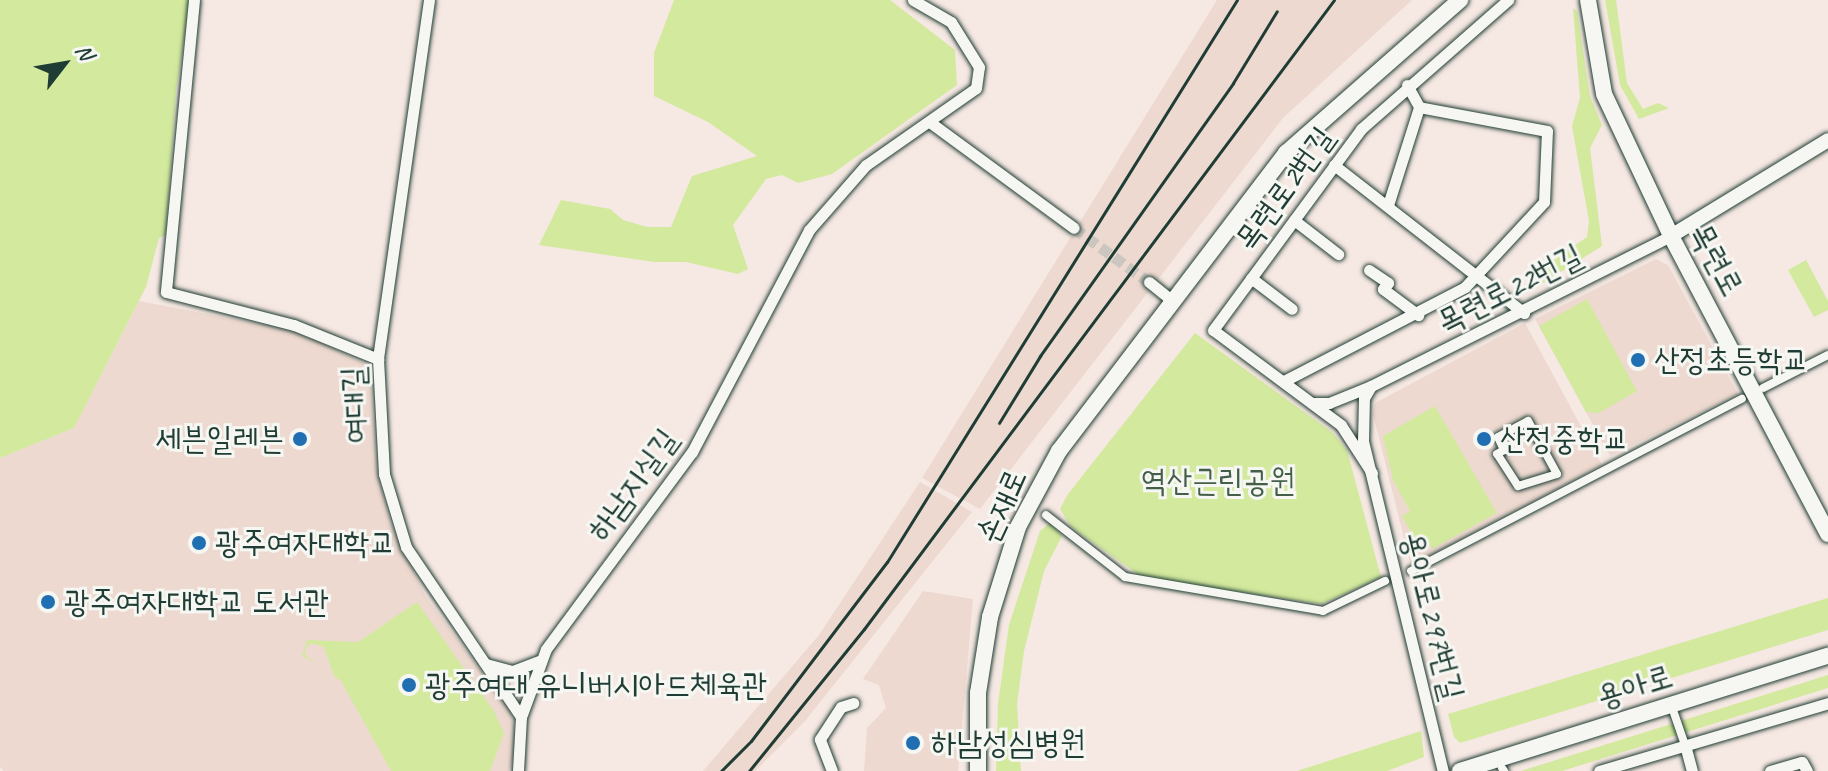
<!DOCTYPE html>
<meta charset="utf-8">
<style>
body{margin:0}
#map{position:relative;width:1828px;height:771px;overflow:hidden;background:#f6e8e2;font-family:Caveat,"Poor Story",sans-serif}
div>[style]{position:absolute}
.built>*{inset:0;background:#edd9d0}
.green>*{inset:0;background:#d3e99e}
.minor-tunnel>*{height:11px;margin-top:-5.5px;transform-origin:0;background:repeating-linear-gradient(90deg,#cbc6bf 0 11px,transparent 0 16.5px)}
.roads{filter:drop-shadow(0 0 2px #1f3d34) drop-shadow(0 0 2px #1f3d34)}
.pedestrian>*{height:8px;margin:-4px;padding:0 4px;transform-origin:4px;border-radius:4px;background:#f6f6f2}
.minor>*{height:11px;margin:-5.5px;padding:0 5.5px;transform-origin:5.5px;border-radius:5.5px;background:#f6f6f2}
.tertiary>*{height:14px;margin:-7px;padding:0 7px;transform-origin:7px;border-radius:7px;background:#f6f6f2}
.secondary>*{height:16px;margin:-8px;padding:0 8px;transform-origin:8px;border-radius:8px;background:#f6f6f2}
.rail>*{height:3px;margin:-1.5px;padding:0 1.5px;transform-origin:1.5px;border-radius:1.5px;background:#1f3d34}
.dots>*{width:22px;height:22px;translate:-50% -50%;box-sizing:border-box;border:4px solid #f6f6f2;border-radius:50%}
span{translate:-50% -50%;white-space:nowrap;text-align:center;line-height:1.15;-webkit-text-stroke:6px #f6f6f2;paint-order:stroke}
.street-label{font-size:32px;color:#1f3d34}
.poi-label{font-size:32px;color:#1f3d34}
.left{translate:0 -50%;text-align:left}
.right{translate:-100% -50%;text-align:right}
.park-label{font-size:32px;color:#435f49}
.north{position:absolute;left:24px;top:24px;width:80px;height:80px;-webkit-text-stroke:6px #f6f6f2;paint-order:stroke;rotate:59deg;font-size:22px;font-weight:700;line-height:32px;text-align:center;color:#1f3d34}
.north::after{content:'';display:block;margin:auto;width:28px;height:36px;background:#1f3d34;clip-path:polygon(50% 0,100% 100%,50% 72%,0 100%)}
</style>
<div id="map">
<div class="built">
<i style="clip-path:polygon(1217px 0,1412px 0,1283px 118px,980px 509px,922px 478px)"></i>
<i style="clip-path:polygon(1656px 259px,1668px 265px,1738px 394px,1610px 456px,1535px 319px)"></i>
<i style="clip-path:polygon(139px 301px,297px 331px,370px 366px,377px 473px,391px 524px,425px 595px,511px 712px,517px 743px,509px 771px,4px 771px,0 767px,0 458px,74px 428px)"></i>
<i style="clip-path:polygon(1525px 323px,1602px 465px,1411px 566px,1373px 414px,1375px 403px)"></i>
<i style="clip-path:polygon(920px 482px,972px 512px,805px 721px,755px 771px,703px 771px,819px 635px)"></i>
<i style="clip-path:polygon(923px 591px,973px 599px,958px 771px,864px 771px,867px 728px,886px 708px,879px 685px,863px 679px)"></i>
</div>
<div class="green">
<i style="clip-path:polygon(0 0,190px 0,176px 91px,166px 235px,159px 238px,146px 287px,74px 428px,0 458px)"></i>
<i style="clip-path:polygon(674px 0,890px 0,955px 50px,957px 85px,832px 174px,798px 183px,782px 175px,766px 179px,733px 225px,748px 269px,738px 274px,686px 262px,654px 262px,539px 245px,561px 200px,610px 209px,623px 220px,647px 227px,671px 227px,692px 176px,757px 156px,708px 122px,654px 96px,654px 53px)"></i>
<i style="clip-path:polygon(1605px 0,1616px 0,1627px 83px,1643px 109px,1658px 103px,1669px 108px,1639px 119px,1620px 85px)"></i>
<i style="clip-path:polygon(1573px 8px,1577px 11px,1590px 96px,1602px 125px,1590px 148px,1602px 246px,1527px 293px,1544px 267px,1587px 237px,1589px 221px,1572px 126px,1580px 98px)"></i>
<i style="clip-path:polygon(1806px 260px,1828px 301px,1828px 310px,1814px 317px,1788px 270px)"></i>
<i style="clip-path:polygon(1587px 299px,1637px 391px,1599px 413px,1586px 412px,1539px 326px)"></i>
<i style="clip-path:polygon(1195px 333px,1332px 432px,1347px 450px,1381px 577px,1322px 604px,1178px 583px,1139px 575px,1071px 527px,1060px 509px,1068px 494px)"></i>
<i style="clip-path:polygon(1435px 406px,1497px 513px,1432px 549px,1427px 540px,1418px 545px,1402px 516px,1410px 511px,1393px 480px,1383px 436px)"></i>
<i style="clip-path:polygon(1050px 523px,1062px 536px,1044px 571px,1024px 651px,1017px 704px,1021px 771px,996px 771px,998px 704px,1009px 625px,1040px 531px)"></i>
<i style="clip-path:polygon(1828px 598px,1828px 630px,1460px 743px,1454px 737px,1448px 714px)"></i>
<i style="clip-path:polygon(417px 602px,494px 711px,504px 733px,490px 771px,391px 771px,341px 681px,334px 676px,324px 647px,311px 643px,305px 649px,306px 656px,318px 664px,302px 656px,307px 640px,358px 642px)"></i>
<i style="clip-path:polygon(1828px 675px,1828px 688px,1562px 771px,1521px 771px)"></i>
<i style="clip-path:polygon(1421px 731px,1424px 757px,1387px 771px,1297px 771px)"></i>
</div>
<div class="minor-tunnel">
<i style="left:1074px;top:228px;width:92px;rotate:35.8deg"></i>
</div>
<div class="roads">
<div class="pedestrian">
<i style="left:1763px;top:388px;width:73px;rotate:-26.9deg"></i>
<i style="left:1528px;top:421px;width:60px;rotate:61.3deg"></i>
<i style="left:1557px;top:474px;width:41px;rotate:162.9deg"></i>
<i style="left:1518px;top:486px;width:38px;rotate:-123deg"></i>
<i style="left:1497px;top:454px;width:8px;rotate:-30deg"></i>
<i style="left:1504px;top:450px;width:14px;rotate:-115deg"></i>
<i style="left:1498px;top:437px;width:34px;rotate:-28deg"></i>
<i style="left:1046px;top:515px;width:100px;rotate:38.1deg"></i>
<i style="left:1125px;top:577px;width:201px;rotate:9.7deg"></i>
<i style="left:1323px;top:611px;width:69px;rotate:-25.8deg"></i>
<i style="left:1411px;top:571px;width:373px;rotate:-27.5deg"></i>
<i style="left:1674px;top:713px;width:34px;rotate:71deg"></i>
<i style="left:1502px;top:768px;width:4px;rotate:56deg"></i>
</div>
<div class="minor">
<i style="left:194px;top:0;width:293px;rotate:95.5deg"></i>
<i style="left:166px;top:292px;width:132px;rotate:14.5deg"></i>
<i style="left:294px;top:325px;width:91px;rotate:22deg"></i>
<i style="left:429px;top:0;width:363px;rotate:98.1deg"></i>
<i style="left:378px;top:359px;width:115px;rotate:87deg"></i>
<i style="left:384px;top:474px;width:76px;rotate:73.2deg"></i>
<i style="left:406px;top:547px;width:205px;rotate:55.9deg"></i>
<i style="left:521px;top:717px;width:54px;rotate:93.2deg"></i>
<i style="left:1407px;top:85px;width:25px;rotate:61deg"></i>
<i style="left:931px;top:123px;width:177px;rotate:36.3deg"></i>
<i style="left:1334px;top:165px;width:241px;rotate:37.9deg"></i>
<i style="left:1388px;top:205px;width:103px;rotate:-72.4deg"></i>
<i style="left:1294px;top:220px;width:56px;rotate:37.7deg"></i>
<i style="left:1369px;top:270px;width:23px;rotate:34deg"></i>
<i style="left:1388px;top:283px;width:8px;rotate:130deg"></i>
<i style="left:1383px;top:289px;width:44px;rotate:36.6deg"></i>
<i style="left:1251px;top:278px;width:51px;rotate:37.1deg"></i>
<i style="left:1149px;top:282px;width:28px;rotate:39deg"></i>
<i style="left:1284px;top:381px;width:204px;rotate:-27.4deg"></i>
<i style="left:1465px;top:287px;width:116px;rotate:-47.1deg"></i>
<i style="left:1544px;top:202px;width:71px;rotate:-87.6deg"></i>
<i style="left:1547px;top:131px;width:130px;rotate:-169.4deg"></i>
<i style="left:1371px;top:386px;width:14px;rotate:120deg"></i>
<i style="left:1364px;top:398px;width:43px;rotate:91.3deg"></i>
<i style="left:1363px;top:441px;width:340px;rotate:76.4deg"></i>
<i style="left:1314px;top:403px;width:15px"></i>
<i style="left:1329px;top:403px;width:45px;rotate:-22deg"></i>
<i style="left:1371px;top:386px;width:335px;rotate:-26.6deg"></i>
<i style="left:1372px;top:473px;width:57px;rotate:-122.9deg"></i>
<i style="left:1341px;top:425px;width:159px;rotate:-143.4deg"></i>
<i style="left:1213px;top:330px;width:250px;rotate:-53.6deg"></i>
<i style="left:1361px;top:129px;width:196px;rotate:-41.3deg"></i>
<i style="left:486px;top:664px;width:28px;rotate:15deg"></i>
<i style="left:513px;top:671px;width:28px;rotate:-21deg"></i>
<i style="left:521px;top:717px;width:72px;rotate:-69.8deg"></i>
<i style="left:546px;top:649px;width:245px;rotate:-53.5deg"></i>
<i style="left:692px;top:452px;width:251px;rotate:-62.2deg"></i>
<i style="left:809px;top:230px;width:86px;rotate:-48.8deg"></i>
<i style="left:866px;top:165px;width:134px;rotate:-35deg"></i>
<i style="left:976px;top:88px;width:21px;rotate:-82deg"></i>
<i style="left:979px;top:67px;width:53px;rotate:-121.9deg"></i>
<i style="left:951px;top:22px;width:44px;rotate:-149.9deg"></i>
<i style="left:1685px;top:745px;width:27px;rotate:75deg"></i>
<i style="left:832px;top:771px;width:34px;rotate:-111deg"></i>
<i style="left:820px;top:739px;width:38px;rotate:-57deg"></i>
<i style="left:841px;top:707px;width:13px;rotate:-18deg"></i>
<i style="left:1599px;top:771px;width:239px;rotate:-16.5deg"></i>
<i style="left:1770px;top:771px;width:33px;rotate:-16deg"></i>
<i style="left:1802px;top:762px;width:10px;rotate:61deg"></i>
</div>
<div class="tertiary">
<i style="left:1671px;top:236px;width:184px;rotate:-31.4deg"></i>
</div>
<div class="secondary">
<i style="left:1588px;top:0;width:95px;rotate:80.3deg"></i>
<i style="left:1604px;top:94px;width:157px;rotate:64.7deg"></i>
<i style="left:1671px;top:236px;width:337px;rotate:62.2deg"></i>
<i style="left:978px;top:771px;width:78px;rotate:-90deg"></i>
<i style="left:978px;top:693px;width:77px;rotate:-81deg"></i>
<i style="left:990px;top:617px;width:94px;rotate:-72.7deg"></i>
<i style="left:1018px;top:527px;width:86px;rotate:-61.7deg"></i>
<i style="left:1059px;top:451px;width:375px;rotate:-52.7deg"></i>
<i style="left:1286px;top:153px;width:232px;rotate:-41.3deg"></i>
<i style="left:1460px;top:771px;width:386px;rotate:-17.4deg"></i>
</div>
</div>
<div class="rail">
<i style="left:999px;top:423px;width:79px;rotate:-58.5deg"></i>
<i style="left:1040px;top:356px;width:334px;rotate:-54.7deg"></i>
<i style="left:1233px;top:83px;width:84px;rotate:-58.6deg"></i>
<i style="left:721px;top:771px;width:42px;rotate:-45deg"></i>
<i style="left:751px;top:741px;width:225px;rotate:-52.8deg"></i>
<i style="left:887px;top:562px;width:662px;rotate:-58.09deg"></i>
<i style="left:749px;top:771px;width:183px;rotate:-51deg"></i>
<i style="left:864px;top:629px;width:785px;rotate:-53.23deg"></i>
</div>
<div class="dots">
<i style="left:1638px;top:360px;background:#1f6fb2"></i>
<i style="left:300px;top:439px;background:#1f6fb2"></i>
<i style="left:1484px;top:439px;background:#1f6fb2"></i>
<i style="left:199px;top:543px;background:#1f6fb2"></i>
<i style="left:48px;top:602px;background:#1f6fb2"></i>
<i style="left:409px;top:685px;background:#1f6fb2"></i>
<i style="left:913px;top:743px;background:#1f6fb2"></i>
</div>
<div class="street-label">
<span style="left:1285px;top:189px;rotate:-54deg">목련로2번길</span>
<span style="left:1716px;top:260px;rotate:62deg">목련로</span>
<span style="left:1510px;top:289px;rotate:-27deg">목련로22번길</span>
<span style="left:355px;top:405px;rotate:-92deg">여대길</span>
<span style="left:633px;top:485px;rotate:-54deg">하남지실길</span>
<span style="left:1002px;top:506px;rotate:-66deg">손재로</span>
<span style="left:1432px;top:616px;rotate:76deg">용아로297번길</span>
<span style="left:1635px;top:687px;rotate:-17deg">용아로</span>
</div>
<div class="poi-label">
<span class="left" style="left:1654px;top:360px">산정초등학교</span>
<span class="right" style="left:284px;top:439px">세븐일레븐</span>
<span class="left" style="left:1500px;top:439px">산정중학교</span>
<span class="left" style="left:215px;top:543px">광주여자대학교</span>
<span class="left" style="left:64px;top:602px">광주여자대학교 도서관</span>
<span class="left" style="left:425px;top:685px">광주여대 유니버시아드체육관</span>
<span class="left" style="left:931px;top:743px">하남성심병원</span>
</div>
<div class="park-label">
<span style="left:1218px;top:481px">역산근린공원</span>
</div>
<div class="north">N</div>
</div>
